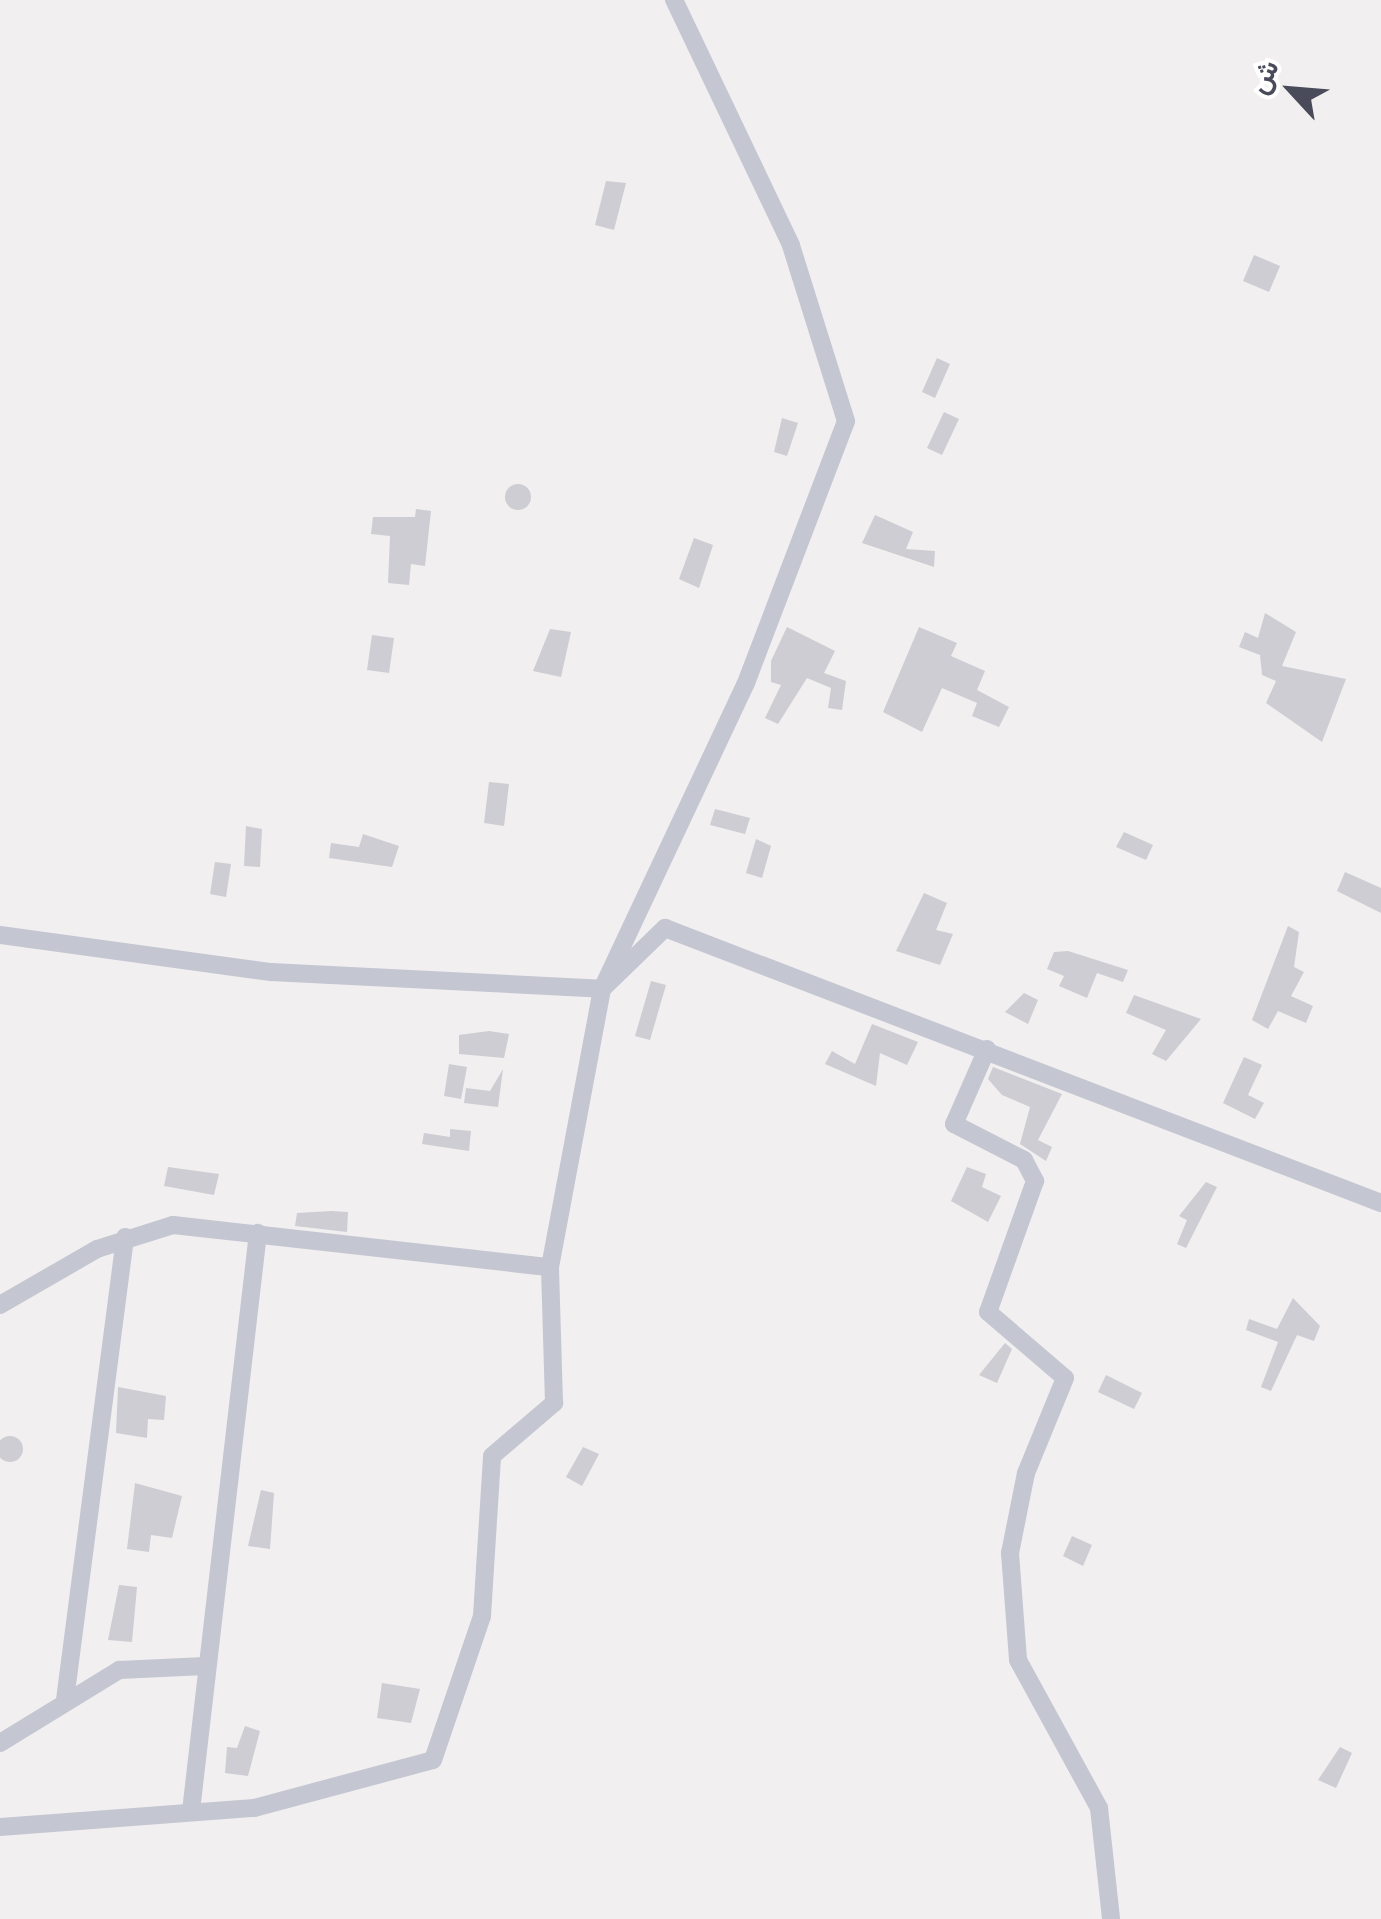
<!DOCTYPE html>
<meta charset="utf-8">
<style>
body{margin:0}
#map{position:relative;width:1381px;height:1919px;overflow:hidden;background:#f1efef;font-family:"DM Sans",Vazirmatn,sans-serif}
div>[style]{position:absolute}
.building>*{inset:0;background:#cdcdd3}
.round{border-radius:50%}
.street>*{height:18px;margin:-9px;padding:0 9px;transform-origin:9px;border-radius:9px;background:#c4c6d2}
span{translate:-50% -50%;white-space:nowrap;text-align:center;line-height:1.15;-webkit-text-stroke:9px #fff;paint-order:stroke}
.north{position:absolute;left:1241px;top:40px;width:100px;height:100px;-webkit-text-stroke:8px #fff;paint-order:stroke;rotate:296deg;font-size:28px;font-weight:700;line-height:40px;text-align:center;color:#494b5a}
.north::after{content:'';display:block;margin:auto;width:35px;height:45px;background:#494b5a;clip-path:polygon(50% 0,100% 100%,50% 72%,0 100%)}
</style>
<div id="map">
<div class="building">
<i style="clip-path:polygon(606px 181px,626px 183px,614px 230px,595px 225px)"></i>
<i style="clip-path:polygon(1254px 255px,1280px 266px,1269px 292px,1243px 281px)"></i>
<i style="clip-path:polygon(937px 358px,950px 364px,935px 398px,922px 392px)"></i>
<i style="clip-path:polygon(944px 412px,959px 419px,942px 455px,927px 448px)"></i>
<i style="clip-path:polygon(782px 418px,798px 423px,787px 456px,774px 452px)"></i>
<i class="round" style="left:505px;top:484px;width:26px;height:26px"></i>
<i style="clip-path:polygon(416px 509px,431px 511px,425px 566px,411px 564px,409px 585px,388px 583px,390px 536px,371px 534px,373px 517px,415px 517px)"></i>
<i style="clip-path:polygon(875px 515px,913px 532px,906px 549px,935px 551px,934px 567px,862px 543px)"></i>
<i style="clip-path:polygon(694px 538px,713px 545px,699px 588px,679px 579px)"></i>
<i style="clip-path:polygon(1265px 613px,1296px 632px,1282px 666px,1346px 679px,1322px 742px,1266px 703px,1276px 681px,1262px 675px,1260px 655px,1239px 647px,1245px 632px,1258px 638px)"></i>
<i style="clip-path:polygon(787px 627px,835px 651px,824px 673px,846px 681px,842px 710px,828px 708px,831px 688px,807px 678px,778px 724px,765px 718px,781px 685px,771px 682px,771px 661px)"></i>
<i style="clip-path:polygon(919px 627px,957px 643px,951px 656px,985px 671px,977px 690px,1009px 707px,999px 727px,972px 716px,977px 703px,942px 688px,922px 732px,883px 712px)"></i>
<i style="clip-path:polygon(550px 629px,571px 632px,561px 677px,533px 671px)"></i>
<i style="clip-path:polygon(372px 635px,394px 638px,389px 673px,367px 670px)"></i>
<i style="clip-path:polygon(489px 782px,509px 784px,504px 826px,484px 823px)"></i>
<i style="clip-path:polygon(715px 809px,750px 818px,745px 834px,710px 825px)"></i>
<i style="clip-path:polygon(246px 826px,262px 829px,260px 867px,244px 866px)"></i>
<i style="clip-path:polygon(1124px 832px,1153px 845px,1146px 860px,1116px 847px)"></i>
<i style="clip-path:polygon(363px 834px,399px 846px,392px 867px,329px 858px,331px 843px,359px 847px)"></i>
<i style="clip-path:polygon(756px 839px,771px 846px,762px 878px,746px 873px)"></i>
<i style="clip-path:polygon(215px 862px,231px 864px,226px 897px,210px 894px)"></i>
<i style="clip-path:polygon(1345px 872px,1381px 888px,1381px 913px,1337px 891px)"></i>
<i style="clip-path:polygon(924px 893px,947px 903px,936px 930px,953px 934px,940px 965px,896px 951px)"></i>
<i style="clip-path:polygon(1288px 926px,1299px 932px,1294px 967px,1304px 972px,1291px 996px,1313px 1006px,1306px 1023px,1278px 1011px,1268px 1029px,1252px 1020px)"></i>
<i style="clip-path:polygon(1068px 951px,1128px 970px,1123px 982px,1097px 973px,1087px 998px,1059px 986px,1064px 976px,1047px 969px,1054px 952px)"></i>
<i style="clip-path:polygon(651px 981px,666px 985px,650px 1040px,635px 1036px)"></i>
<i style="clip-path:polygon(1024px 993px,1038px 1000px,1028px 1024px,1005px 1012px)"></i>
<i style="clip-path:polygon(1134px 995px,1201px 1019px,1166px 1061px,1152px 1054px,1166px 1030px,1126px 1013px)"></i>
<i style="clip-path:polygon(872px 1024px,918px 1042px,907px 1065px,880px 1053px,876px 1086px,825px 1064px,832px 1051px,855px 1064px)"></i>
<i style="clip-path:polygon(489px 1031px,509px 1034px,504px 1058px,459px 1054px,459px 1035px)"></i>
<i style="clip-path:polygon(1244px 1057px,1262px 1065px,1248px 1095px,1264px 1103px,1255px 1119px,1223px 1103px)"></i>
<i style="clip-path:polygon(449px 1064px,467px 1067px,461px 1099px,444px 1096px)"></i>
<i style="clip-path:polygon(993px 1067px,1062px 1094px,1038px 1140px,1052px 1147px,1046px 1161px,1020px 1144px,1030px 1107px,1002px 1095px,988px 1079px)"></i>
<i style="clip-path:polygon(503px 1069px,498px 1107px,464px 1103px,466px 1088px,490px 1091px)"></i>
<i style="clip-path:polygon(450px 1129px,471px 1131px,469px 1151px,422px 1144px,424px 1133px,450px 1137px)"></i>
<i style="clip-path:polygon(168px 1167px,219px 1174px,214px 1195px,164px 1186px)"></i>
<i style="clip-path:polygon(967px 1167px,986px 1174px,982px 1187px,1001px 1196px,988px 1222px,951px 1201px)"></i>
<i style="clip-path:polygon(1206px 1182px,1217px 1187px,1186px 1248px,1177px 1244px,1187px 1220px,1179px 1216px)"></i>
<i style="clip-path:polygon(331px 1211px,348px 1212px,347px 1232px,295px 1226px,297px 1213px)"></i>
<i style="clip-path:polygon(1293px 1298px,1320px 1326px,1314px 1341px,1297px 1335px,1271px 1391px,1261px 1387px,1278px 1342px,1246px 1330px,1249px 1319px,1277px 1329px)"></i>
<i style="clip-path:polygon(1005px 1343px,1012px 1349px,997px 1383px,979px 1375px)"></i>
<i style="clip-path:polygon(1106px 1375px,1142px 1393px,1134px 1409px,1098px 1392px)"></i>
<i style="clip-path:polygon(118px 1387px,166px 1396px,164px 1420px,148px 1419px,147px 1438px,116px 1433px)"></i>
<i class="round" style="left:-3px;top:1436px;width:26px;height:26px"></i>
<i style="clip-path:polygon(583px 1447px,599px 1454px,582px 1486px,566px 1477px)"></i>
<i style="clip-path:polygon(135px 1483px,182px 1496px,172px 1538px,151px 1535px,149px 1552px,127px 1549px)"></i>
<i style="clip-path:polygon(261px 1490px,274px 1493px,270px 1549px,248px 1546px)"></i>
<i style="clip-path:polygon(1072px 1536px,1092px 1545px,1083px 1566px,1063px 1556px)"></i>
<i style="clip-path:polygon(119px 1585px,137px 1587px,132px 1642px,108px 1640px)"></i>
<i style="clip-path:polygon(382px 1683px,420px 1689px,411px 1723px,377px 1718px)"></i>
<i style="clip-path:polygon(245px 1726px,260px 1731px,248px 1776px,225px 1773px,227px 1747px,237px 1748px)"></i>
<i style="clip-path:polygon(1340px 1747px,1352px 1753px,1336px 1788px,1318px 1780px)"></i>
</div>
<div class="street">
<i style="left:0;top:935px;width:274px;rotate:7.8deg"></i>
<i style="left:271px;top:972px;width:331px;rotate:2.9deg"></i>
<i style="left:602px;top:989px;width:88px;rotate:-44.1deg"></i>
<i style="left:665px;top:928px;width:767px;rotate:21.01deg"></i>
<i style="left:987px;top:1049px;width:82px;rotate:113.7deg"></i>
<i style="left:954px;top:1124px;width:79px;rotate:27.2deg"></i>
<i style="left:1024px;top:1160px;width:24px;rotate:62deg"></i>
<i style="left:1035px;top:1181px;width:139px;rotate:109.7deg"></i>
<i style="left:988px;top:1312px;width:101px;rotate:40.6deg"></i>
<i style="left:1065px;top:1378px;width:103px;rotate:112.3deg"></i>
<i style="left:1026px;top:1473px;width:82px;rotate:101.3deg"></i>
<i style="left:1010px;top:1553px;width:107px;rotate:85.7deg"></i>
<i style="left:1018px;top:1660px;width:169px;rotate:61.3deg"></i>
<i style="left:1099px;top:1808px;width:112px;rotate:83.8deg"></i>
<i style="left:0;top:1305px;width:112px;rotate:-30deg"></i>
<i style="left:97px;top:1249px;width:80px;rotate:-17.5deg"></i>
<i style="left:173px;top:1225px;width:379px;rotate:6.4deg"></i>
<i style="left:550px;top:1267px;width:283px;rotate:-79.4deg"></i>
<i style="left:602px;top:989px;width:338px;rotate:-64.8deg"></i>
<i style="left:746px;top:683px;width:280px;rotate:-69.1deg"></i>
<i style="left:846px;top:421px;width:184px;rotate:-107.4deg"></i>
<i style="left:791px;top:245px;width:272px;rotate:-115.5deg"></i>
<i style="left:65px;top:1700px;width:467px;rotate:-82.6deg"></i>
<i style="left:0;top:1743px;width:140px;rotate:-31.5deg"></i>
<i style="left:119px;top:1670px;width:86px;rotate:-2.7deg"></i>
<i style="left:191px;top:1811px;width:582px;rotate:-83.39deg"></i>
<i style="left:0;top:1827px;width:255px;rotate:-4.3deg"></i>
<i style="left:254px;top:1808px;width:185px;rotate:-15deg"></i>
<i style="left:433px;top:1760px;width:152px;rotate:-71.2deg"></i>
<i style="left:482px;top:1616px;width:160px;rotate:-86.4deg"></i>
<i style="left:492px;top:1456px;width:82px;rotate:-40.5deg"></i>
<i style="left:554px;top:1403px;width:136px;rotate:-91.7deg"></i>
</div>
<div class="north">ش</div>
</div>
